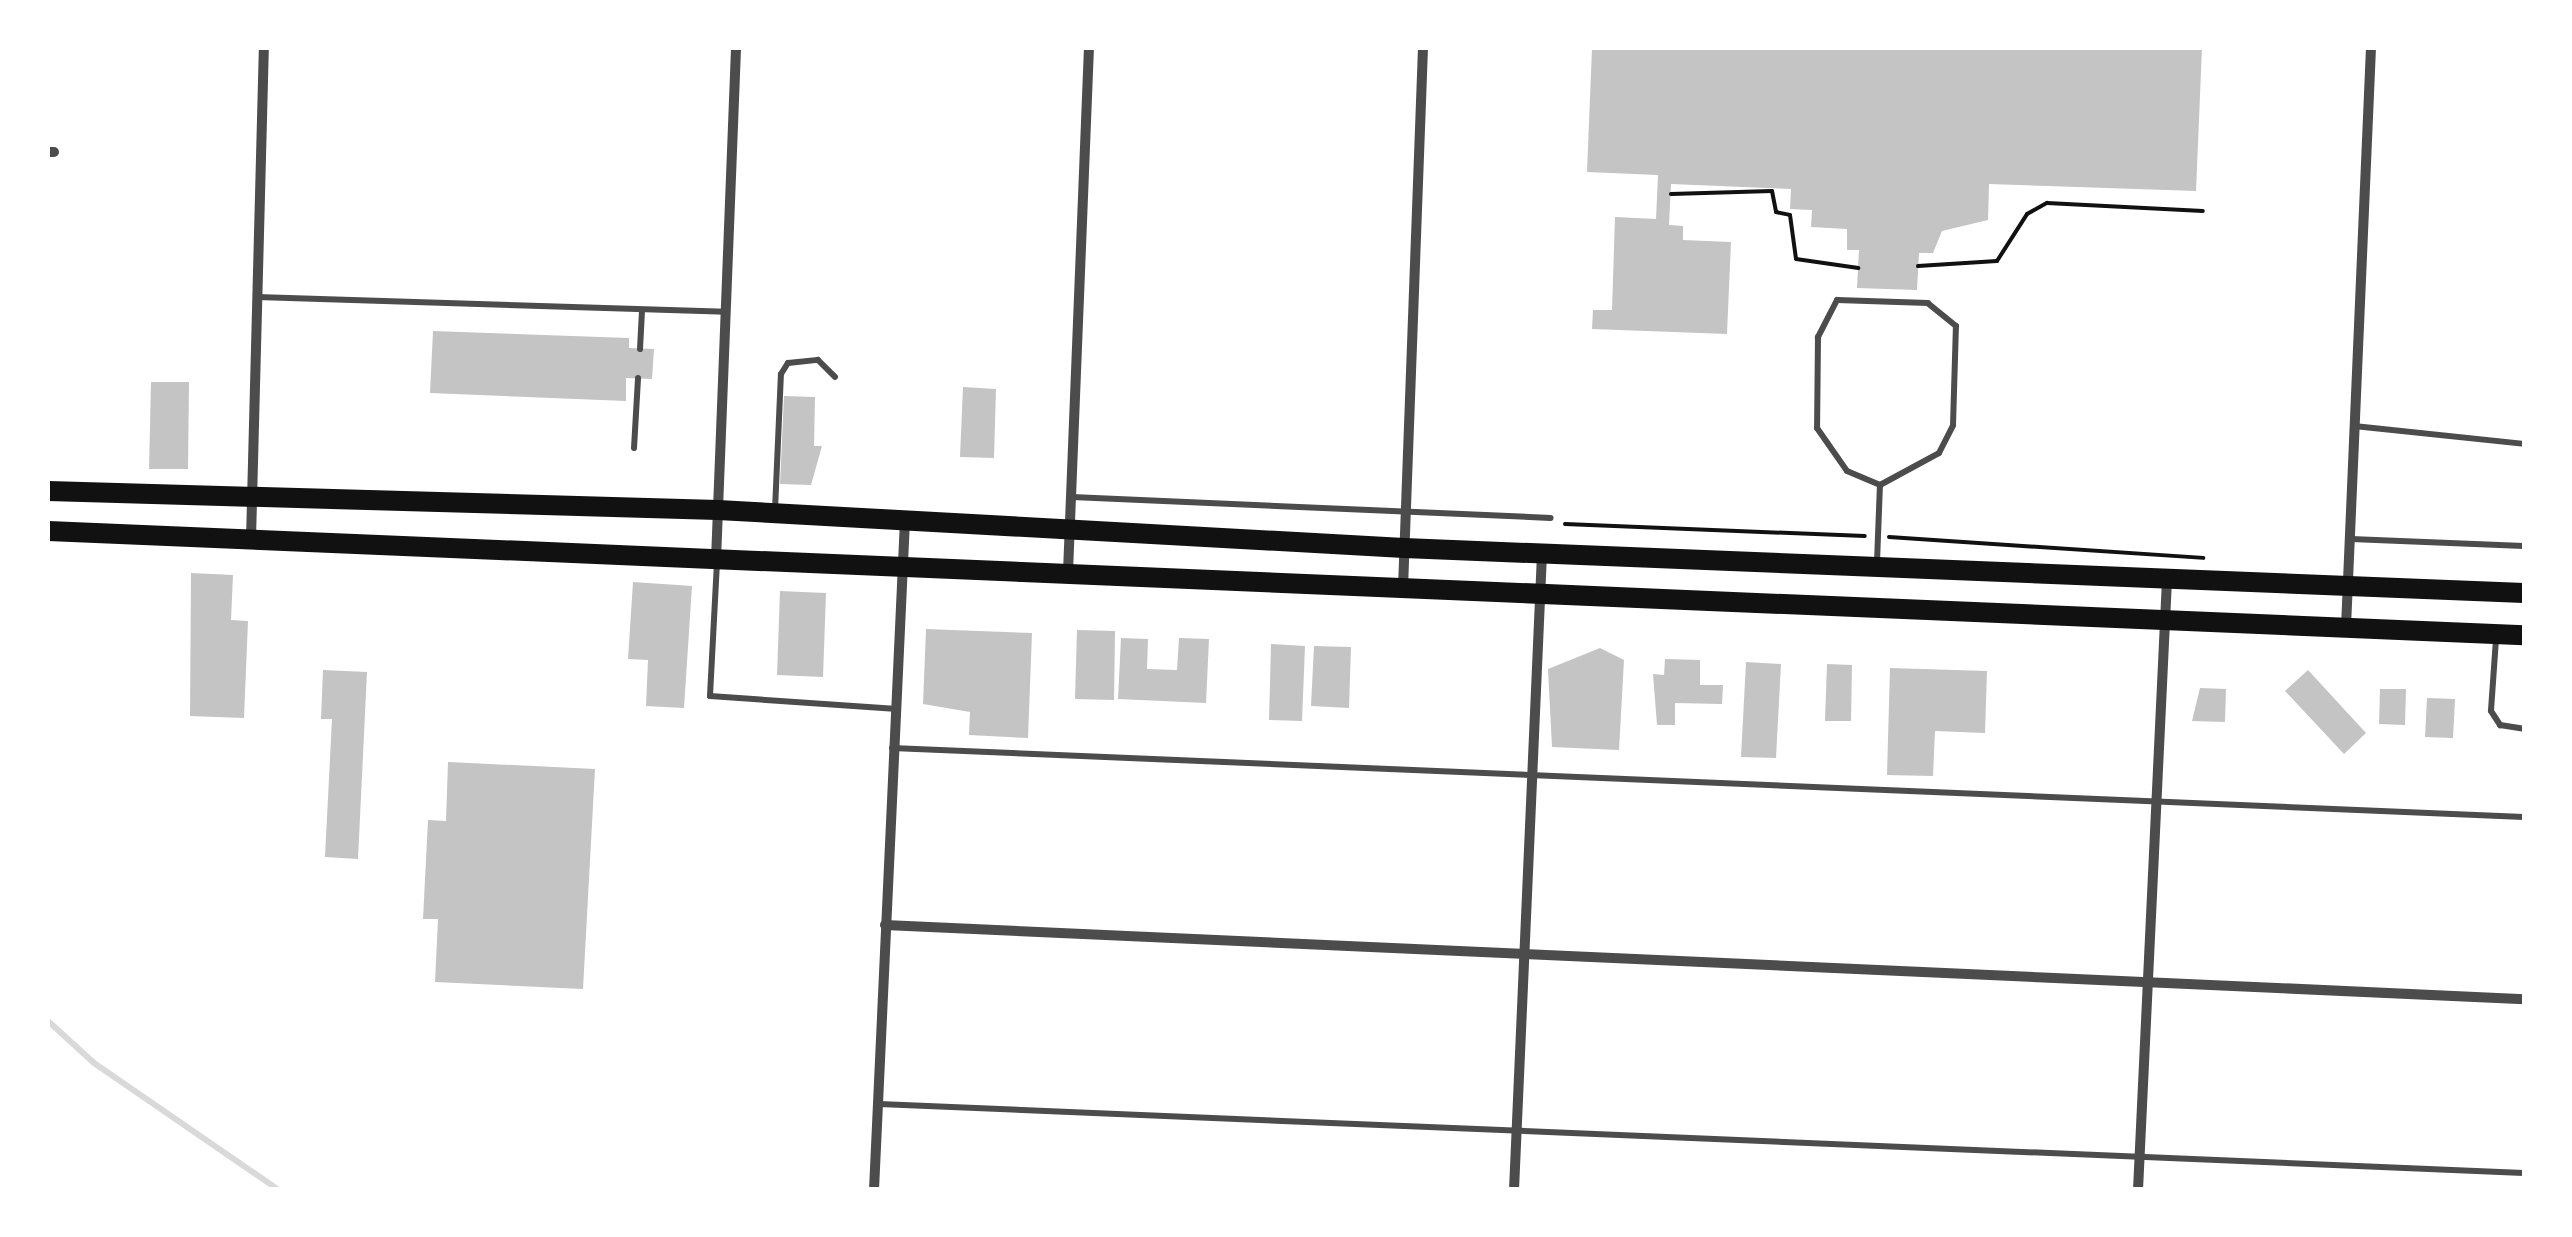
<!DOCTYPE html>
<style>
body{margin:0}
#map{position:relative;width:2572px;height:1237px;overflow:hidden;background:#fff;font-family:"PT Sans Narrow",sans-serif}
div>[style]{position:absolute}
.stream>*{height:6px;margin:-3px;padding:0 3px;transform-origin:3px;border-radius:3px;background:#d9d9d9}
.building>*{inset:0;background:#c4c4c4}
.path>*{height:4px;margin:-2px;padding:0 2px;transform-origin:2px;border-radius:2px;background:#111}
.service>*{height:6px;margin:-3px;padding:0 3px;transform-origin:3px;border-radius:3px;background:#4c4c4c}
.minor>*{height:10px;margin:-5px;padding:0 5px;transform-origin:5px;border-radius:5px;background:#4c4c4c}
.primary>*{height:20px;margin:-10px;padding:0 10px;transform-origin:10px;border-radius:10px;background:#111}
span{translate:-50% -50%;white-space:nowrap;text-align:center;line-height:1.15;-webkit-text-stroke:8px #fff;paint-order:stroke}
.frame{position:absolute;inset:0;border:50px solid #fff;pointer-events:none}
</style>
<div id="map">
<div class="stream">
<i style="left:48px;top:1021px;width:62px;rotate:42.4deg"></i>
<i style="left:94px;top:1063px;width:224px;rotate:34.5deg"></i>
</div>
<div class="building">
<i style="clip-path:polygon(1592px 48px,2202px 48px,2196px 191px,1989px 184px,1988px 220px,1942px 231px,1933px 253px,1919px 253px,1917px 290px,1857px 288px,1859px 250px,1847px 250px,1847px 229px,1811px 227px,1812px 210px,1790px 209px,1791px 189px,1671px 184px,1669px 225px,1683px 226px,1683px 240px,1731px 242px,1727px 334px,1592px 329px,1593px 310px,1612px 310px,1615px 217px,1656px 219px,1658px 175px,1587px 172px)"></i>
<i style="clip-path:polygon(433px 331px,629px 338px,629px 348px,654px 349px,652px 379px,626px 378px,626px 401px,430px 393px)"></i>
<i style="clip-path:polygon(151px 382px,189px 382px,188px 469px,149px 469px)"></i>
<i style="clip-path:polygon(963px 387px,996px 389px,994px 458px,960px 457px)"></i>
<i style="clip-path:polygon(784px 396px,815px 397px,814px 446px,822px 446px,811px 485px,780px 484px)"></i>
<i style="clip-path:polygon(191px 573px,233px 575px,231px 620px,248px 621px,244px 718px,190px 716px)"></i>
<i style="clip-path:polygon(633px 582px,692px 586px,684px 708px,646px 706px,648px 660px,628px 659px)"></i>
<i style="clip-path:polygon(780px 591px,826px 593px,823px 677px,777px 675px)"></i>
<i style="clip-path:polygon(926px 629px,1032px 633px,1028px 738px,969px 735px,970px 712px,923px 704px)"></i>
<i style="clip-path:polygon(1077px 630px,1115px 631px,1114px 700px,1075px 699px)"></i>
<i style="clip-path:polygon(1121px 638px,1148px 639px,1147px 669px,1177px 670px,1179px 638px,1209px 639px,1206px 703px,1118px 699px)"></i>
<i style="clip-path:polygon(1271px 644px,1305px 646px,1302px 721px,1269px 720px)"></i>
<i style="clip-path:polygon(1314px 646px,1351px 647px,1349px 708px,1311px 706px)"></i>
<i style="clip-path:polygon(1600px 648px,1624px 660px,1619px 750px,1552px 747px,1548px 669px)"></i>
<i style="clip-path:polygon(1665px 659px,1700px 660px,1700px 685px,1723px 685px,1722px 704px,1675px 703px,1675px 725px,1657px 725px,1653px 674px,1664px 675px)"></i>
<i style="clip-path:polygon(1746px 662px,1781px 664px,1776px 758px,1741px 757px)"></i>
<i style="clip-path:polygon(1827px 664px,1852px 665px,1851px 721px,1825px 721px)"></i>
<i style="clip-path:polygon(1890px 668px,1987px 671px,1985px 733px,1935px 731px,1933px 776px,1887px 775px)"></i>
<i style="clip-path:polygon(323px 670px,367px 672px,358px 859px,325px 857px,332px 719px,321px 719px)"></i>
<i style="clip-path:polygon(2308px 670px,2366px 733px,2344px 754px,2285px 691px)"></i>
<i style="clip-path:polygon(2200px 688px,2226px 689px,2225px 722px,2192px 721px)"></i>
<i style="clip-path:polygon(2380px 689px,2406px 689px,2405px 725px,2379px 724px)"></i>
<i style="clip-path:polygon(2427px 698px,2455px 699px,2453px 738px,2425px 737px)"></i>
<i style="clip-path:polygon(448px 762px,595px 769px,583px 989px,435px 982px,438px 919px,423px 919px,428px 820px,446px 821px)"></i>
</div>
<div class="path">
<i style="left:1671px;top:194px;width:101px;rotate:-1.7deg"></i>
<i style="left:1772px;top:191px;width:21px;rotate:79deg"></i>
<i style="left:1776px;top:212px;width:14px;rotate:12deg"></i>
<i style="left:1790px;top:215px;width:44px;rotate:82.2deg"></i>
<i style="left:1796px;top:259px;width:63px;rotate:8.3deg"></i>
<i style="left:1918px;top:266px;width:79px;rotate:-3.6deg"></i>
<i style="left:1997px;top:261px;width:56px;rotate:-57.4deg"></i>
<i style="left:2027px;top:214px;width:23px;rotate:-29deg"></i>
<i style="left:2047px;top:203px;width:156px;rotate:2.9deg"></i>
<i style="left:1565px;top:524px;width:300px;rotate:2.3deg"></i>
<i style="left:1889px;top:537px;width:315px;rotate:3.8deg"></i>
</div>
<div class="service">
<i style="left:257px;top:297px;width:469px;rotate:1.8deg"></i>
<i style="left:640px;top:349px;width:39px;rotate:-87deg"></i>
<i style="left:2354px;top:426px;width:171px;rotate:6deg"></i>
<i style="left:634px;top:448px;width:70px;rotate:-86.7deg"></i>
<i style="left:1072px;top:497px;width:479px;rotate:2.5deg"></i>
<i style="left:775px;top:510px;width:136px;rotate:-87.5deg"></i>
<i style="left:781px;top:374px;width:13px;rotate:-58deg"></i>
<i style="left:788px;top:363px;width:30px;rotate:-6deg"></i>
<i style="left:818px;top:360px;width:24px;rotate:45deg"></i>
<i style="left:2351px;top:539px;width:173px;rotate:2.3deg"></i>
<i style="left:717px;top:562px;width:134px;rotate:93deg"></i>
<i style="left:710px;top:696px;width:184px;rotate:4deg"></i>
<i style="left:1877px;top:562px;width:77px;rotate:-87.8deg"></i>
<i style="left:1880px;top:485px;width:67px;rotate:-28.5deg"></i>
<i style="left:1939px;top:453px;width:31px;rotate:-63deg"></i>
<i style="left:1953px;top:425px;width:99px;rotate:-88.3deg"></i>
<i style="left:1956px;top:326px;width:36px;rotate:-141deg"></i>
<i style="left:1928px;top:303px;width:91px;rotate:-178.1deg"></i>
<i style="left:1837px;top:300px;width:42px;rotate:117.2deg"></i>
<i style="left:1818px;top:337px;width:91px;rotate:90.6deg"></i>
<i style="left:1817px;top:428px;width:52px;rotate:55.1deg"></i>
<i style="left:1847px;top:471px;width:36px;rotate:23deg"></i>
<i style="left:2496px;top:639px;width:72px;rotate:94deg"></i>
<i style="left:2491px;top:711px;width:17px;rotate:57deg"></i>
<i style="left:2500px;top:725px;width:24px;rotate:9deg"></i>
<i style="left:892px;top:748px;width:1633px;rotate:2.42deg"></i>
<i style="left:879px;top:1104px;width:1646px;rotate:2.4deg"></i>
</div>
<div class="minor">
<i style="left:48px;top:152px;width:6px"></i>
<i style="left:251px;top:539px;width:491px;rotate:-88.5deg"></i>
<i style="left:716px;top:560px;width:512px;rotate:-87.76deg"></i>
<i style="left:1068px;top:572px;width:524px;rotate:-87.71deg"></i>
<i style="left:1403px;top:588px;width:540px;rotate:-87.88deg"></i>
<i style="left:2346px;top:627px;width:580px;rotate:-87.53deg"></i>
<i style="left:885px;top:925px;width:1641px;rotate:2.59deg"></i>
<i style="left:874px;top:1190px;width:670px;rotate:-87.35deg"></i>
<i style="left:1514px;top:1190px;width:637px;rotate:-87.48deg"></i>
<i style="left:2138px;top:1190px;width:611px;rotate:-87.28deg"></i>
</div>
<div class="primary">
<i style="left:48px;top:491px;width:670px;rotate:1.62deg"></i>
<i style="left:718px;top:510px;width:687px;rotate:3.17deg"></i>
<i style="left:1404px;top:548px;width:1121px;rotate:2.3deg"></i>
<i style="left:48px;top:531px;width:2478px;rotate:2.41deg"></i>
</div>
<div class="frame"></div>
</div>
